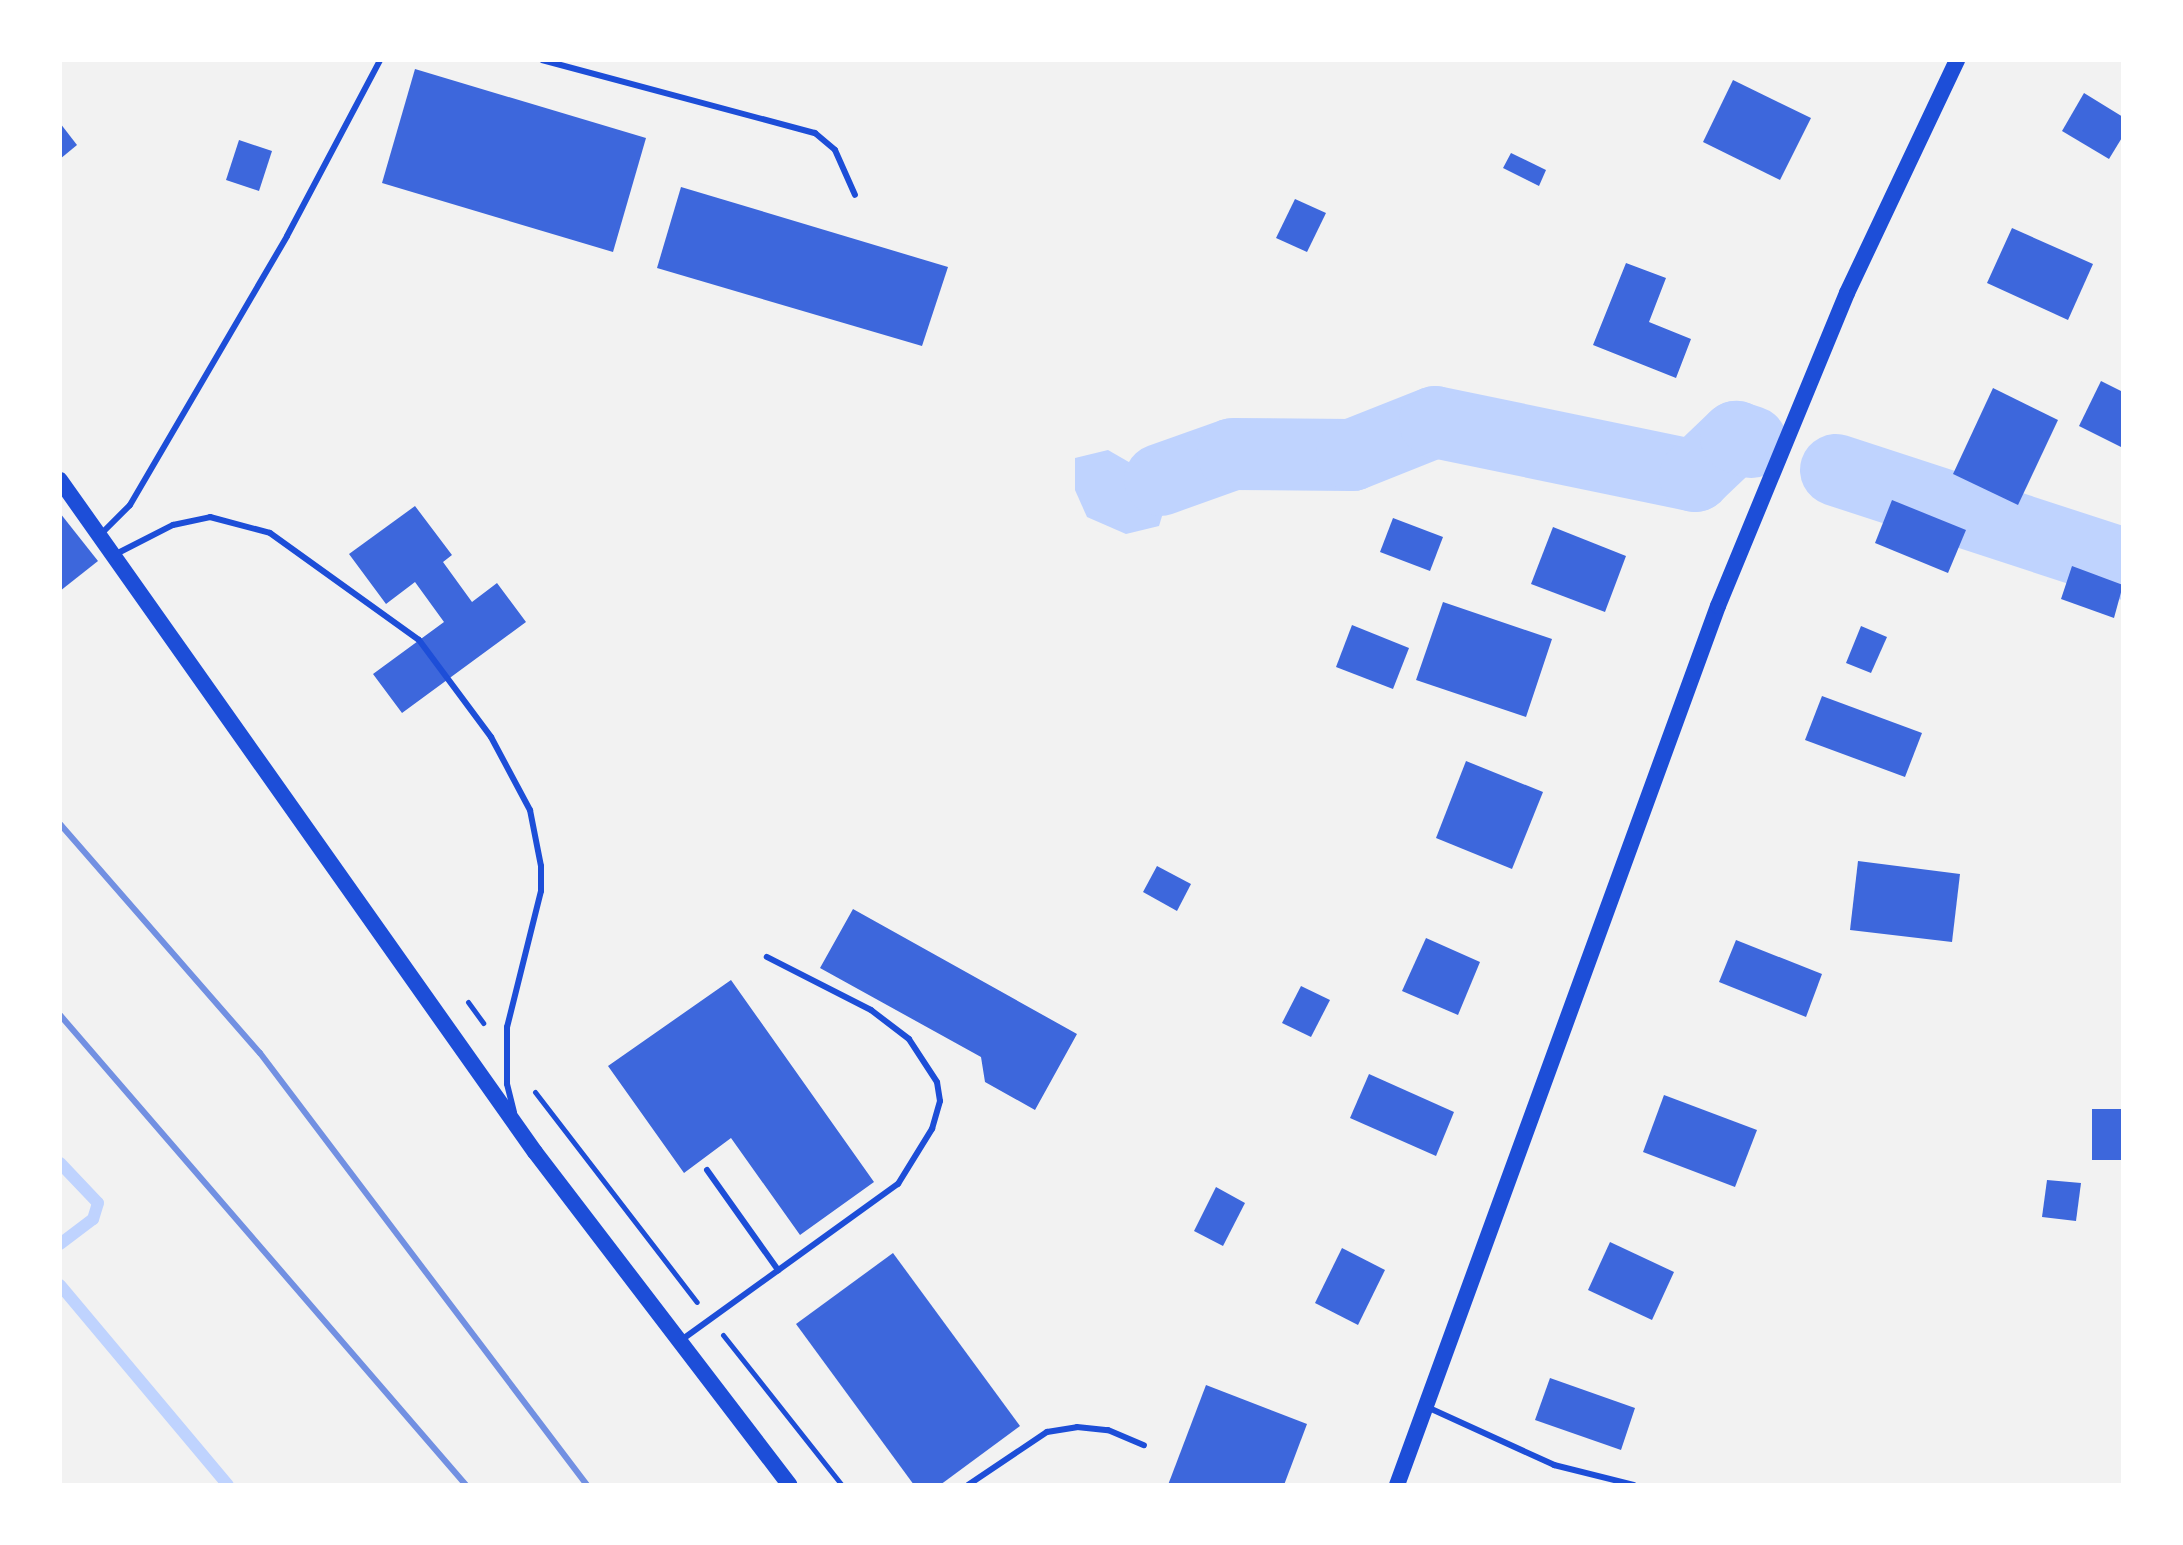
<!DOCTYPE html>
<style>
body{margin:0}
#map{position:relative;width:2183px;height:1545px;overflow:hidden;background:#f2f2f2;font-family:"Roboto Serif",serif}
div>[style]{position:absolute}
.water>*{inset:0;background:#bfd3fe}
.stream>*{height:12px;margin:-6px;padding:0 6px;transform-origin:6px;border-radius:6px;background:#bfd3fe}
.river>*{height:72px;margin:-36px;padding:0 36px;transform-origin:36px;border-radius:36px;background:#bfd3fe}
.building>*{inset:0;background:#3d67dc}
.path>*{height:5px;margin:-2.5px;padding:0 2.5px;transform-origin:2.5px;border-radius:2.5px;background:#1d4ed8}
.service>*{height:6px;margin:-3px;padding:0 3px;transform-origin:3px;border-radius:3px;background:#1d4ed8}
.secondary>*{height:16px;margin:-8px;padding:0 8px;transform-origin:8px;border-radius:8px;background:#1d4ed8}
.rail>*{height:6px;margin:-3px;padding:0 3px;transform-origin:3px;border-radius:3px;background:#7290e2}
span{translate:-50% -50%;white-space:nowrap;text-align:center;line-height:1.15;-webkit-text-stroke:8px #fff;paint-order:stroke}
.frame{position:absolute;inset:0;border:62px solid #fff;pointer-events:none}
</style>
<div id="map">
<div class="water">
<i style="clip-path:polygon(1108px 450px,1160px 480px,1167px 500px,1159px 526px,1126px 534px,1087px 517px,1075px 490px,1075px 458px)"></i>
</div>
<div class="stream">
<i style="left:60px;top:1163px;width:55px;rotate:46.5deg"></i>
<i style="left:98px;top:1203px;width:17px;rotate:107deg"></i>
<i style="left:93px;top:1219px;width:41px;rotate:142.9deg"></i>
<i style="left:60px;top:1285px;width:261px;rotate:50deg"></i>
</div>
<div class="river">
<i style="left:1836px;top:470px;width:302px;rotate:18.1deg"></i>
<i style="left:1160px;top:480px;width:77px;rotate:-19.6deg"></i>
<i style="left:1233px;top:454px;width:119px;rotate:0.5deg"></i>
<i style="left:1352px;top:455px;width:89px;rotate:-21.7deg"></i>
<i style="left:1435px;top:422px;width:266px;rotate:11.7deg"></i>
<i style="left:1695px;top:476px;width:57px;rotate:-43.6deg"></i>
<i style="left:1736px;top:437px;width:16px;rotate:18deg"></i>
</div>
<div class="building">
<i style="clip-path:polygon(415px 69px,646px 138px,613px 252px,382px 183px)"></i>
<i style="clip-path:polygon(1733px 80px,1811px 118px,1780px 180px,1703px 142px)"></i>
<i style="clip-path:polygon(2084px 93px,2123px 117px,2123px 136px,2109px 159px,2062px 131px)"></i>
<i style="clip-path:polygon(60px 123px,77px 145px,60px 159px)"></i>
<i style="clip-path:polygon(239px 140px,272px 151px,259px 191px,226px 180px)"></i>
<i style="clip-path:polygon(1511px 153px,1546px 170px,1539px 186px,1503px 168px)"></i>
<i style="clip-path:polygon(681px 187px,948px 267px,922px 346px,657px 268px)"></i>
<i style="clip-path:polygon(1295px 199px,1326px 213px,1307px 252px,1276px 238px)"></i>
<i style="clip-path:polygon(2012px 228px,2093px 264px,2068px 320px,1987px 283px)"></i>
<i style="clip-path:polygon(1626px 263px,1666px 278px,1649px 322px,1691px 339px,1676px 378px,1593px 345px)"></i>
<i style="clip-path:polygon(2101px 381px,2123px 392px,2123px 448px,2079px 426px)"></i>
<i style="clip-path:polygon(1993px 388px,2058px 420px,2018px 505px,1953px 474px)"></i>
<i style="clip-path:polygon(1892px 500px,1966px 530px,1948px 573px,1875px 543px)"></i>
<i style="clip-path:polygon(415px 506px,452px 555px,443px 562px,472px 602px,497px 583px,526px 622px,402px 713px,373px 674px,444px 622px,415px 582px,386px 604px,349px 554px)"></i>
<i style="clip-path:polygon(60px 513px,98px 561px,60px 591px)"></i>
<i style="clip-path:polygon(1393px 518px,1443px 537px,1430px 571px,1380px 552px)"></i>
<i style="clip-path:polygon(1553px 527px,1626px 556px,1605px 612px,1531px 584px)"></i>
<i style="clip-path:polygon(2072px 566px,2123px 585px,2114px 618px,2061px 599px)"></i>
<i style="clip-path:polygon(1443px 602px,1552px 639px,1526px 717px,1416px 680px)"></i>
<i style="clip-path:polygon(1352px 625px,1409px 648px,1393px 689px,1336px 667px)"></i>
<i style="clip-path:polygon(1861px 626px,1887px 637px,1871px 673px,1846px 663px)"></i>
<i style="clip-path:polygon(1822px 696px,1922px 733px,1905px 777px,1805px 740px)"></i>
<i style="clip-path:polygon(1466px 761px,1543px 792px,1512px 869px,1436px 838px)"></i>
<i style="clip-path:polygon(1858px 861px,1960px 874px,1952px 942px,1850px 930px)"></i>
<i style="clip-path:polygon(1157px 866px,1191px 884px,1177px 911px,1143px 892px)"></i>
<i style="clip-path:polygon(853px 909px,1077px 1034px,1035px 1110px,985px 1082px,981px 1057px,820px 968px)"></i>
<i style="clip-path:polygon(1426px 938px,1480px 962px,1458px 1015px,1402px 991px)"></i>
<i style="clip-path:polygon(1736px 940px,1822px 974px,1806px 1017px,1719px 982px)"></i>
<i style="clip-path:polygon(731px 980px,874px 1182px,800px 1235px,731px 1138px,684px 1173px,608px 1066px)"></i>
<i style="clip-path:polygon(1301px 986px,1330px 1000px,1311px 1037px,1282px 1023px)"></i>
<i style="clip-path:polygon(1369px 1074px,1454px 1112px,1436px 1156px,1350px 1118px)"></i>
<i style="clip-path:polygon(1664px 1095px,1757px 1130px,1735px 1187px,1643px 1152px)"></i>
<i style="clip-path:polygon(2092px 1109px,2123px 1109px,2123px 1160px,2092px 1160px)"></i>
<i style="clip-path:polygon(2047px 1180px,2081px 1183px,2076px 1221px,2042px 1217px)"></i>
<i style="clip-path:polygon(1216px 1187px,1245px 1203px,1223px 1246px,1194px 1231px)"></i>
<i style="clip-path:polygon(1610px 1242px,1674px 1272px,1652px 1320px,1588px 1290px)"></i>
<i style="clip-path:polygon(1342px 1248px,1385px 1270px,1358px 1325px,1315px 1303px)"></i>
<i style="clip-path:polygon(893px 1253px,1020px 1426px,940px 1485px,914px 1485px,796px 1324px)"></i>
<i style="clip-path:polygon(1550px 1378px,1635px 1408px,1621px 1450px,1535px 1420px)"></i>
<i style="clip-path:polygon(1206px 1385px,1307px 1424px,1284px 1485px,1168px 1485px)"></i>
</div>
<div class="path">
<i style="left:468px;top:1002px;width:26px;rotate:54deg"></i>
<i style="left:535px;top:1092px;width:265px;rotate:52.4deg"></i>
<i style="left:723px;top:1335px;width:191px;rotate:51.6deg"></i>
</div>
<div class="service">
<i style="left:542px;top:60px;width:283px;rotate:15deg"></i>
<i style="left:815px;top:133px;width:26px;rotate:40deg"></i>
<i style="left:835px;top:150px;width:49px;rotate:66deg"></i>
<i style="left:100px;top:535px;width:42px;rotate:-45deg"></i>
<i style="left:130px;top:505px;width:311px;rotate:-59.7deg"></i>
<i style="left:287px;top:236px;width:199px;rotate:-62.1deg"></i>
<i style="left:116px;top:554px;width:64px;rotate:-27deg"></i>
<i style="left:173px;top:525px;width:38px;rotate:-12deg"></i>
<i style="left:210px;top:517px;width:62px;rotate:14.9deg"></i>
<i style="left:270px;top:533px;width:183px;rotate:35.7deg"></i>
<i style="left:419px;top:640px;width:121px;rotate:53.4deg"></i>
<i style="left:491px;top:737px;width:83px;rotate:61.9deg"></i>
<i style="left:530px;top:810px;width:57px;rotate:78.9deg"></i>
<i style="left:541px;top:866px;width:25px;rotate:90deg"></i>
<i style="left:541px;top:891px;width:140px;rotate:104deg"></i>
<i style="left:507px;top:1027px;width:57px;rotate:90deg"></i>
<i style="left:507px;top:1084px;width:29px;rotate:76deg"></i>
<i style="left:707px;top:1170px;width:123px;rotate:54.6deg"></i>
<i style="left:680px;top:1341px;width:269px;rotate:-35.8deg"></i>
<i style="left:898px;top:1184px;width:65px;rotate:-58.3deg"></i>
<i style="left:932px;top:1129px;width:29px;rotate:-74deg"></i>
<i style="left:940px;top:1101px;width:19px;rotate:-99deg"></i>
<i style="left:937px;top:1082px;width:51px;rotate:-123.1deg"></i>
<i style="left:909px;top:1039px;width:48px;rotate:-142.7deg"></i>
<i style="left:871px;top:1010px;width:117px;rotate:-153deg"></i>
<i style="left:1427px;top:1407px;width:140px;rotate:24.5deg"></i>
<i style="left:1554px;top:1465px;width:82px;rotate:14deg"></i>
<i style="left:968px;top:1485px;width:95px;rotate:-33.9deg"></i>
<i style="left:1047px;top:1432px;width:30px;rotate:-9deg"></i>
<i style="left:1077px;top:1427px;width:31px;rotate:6deg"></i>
<i style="left:1108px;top:1430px;width:39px;rotate:23deg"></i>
</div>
<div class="secondary">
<i style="left:60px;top:480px;width:823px;rotate:54.75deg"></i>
<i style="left:535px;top:1152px;width:419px;rotate:52.6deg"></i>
<i style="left:1397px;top:1485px;width:936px;rotate:-69.94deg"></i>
<i style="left:1718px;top:606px;width:339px;rotate:-67.6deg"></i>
<i style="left:1847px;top:293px;width:258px;rotate:-64.7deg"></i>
</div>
<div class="rail">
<i style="left:60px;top:824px;width:304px;rotate:48.9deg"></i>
<i style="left:260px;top:1053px;width:542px;rotate:52.88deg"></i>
<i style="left:60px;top:1015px;width:621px;rotate:49.18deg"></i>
</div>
<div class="frame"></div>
</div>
